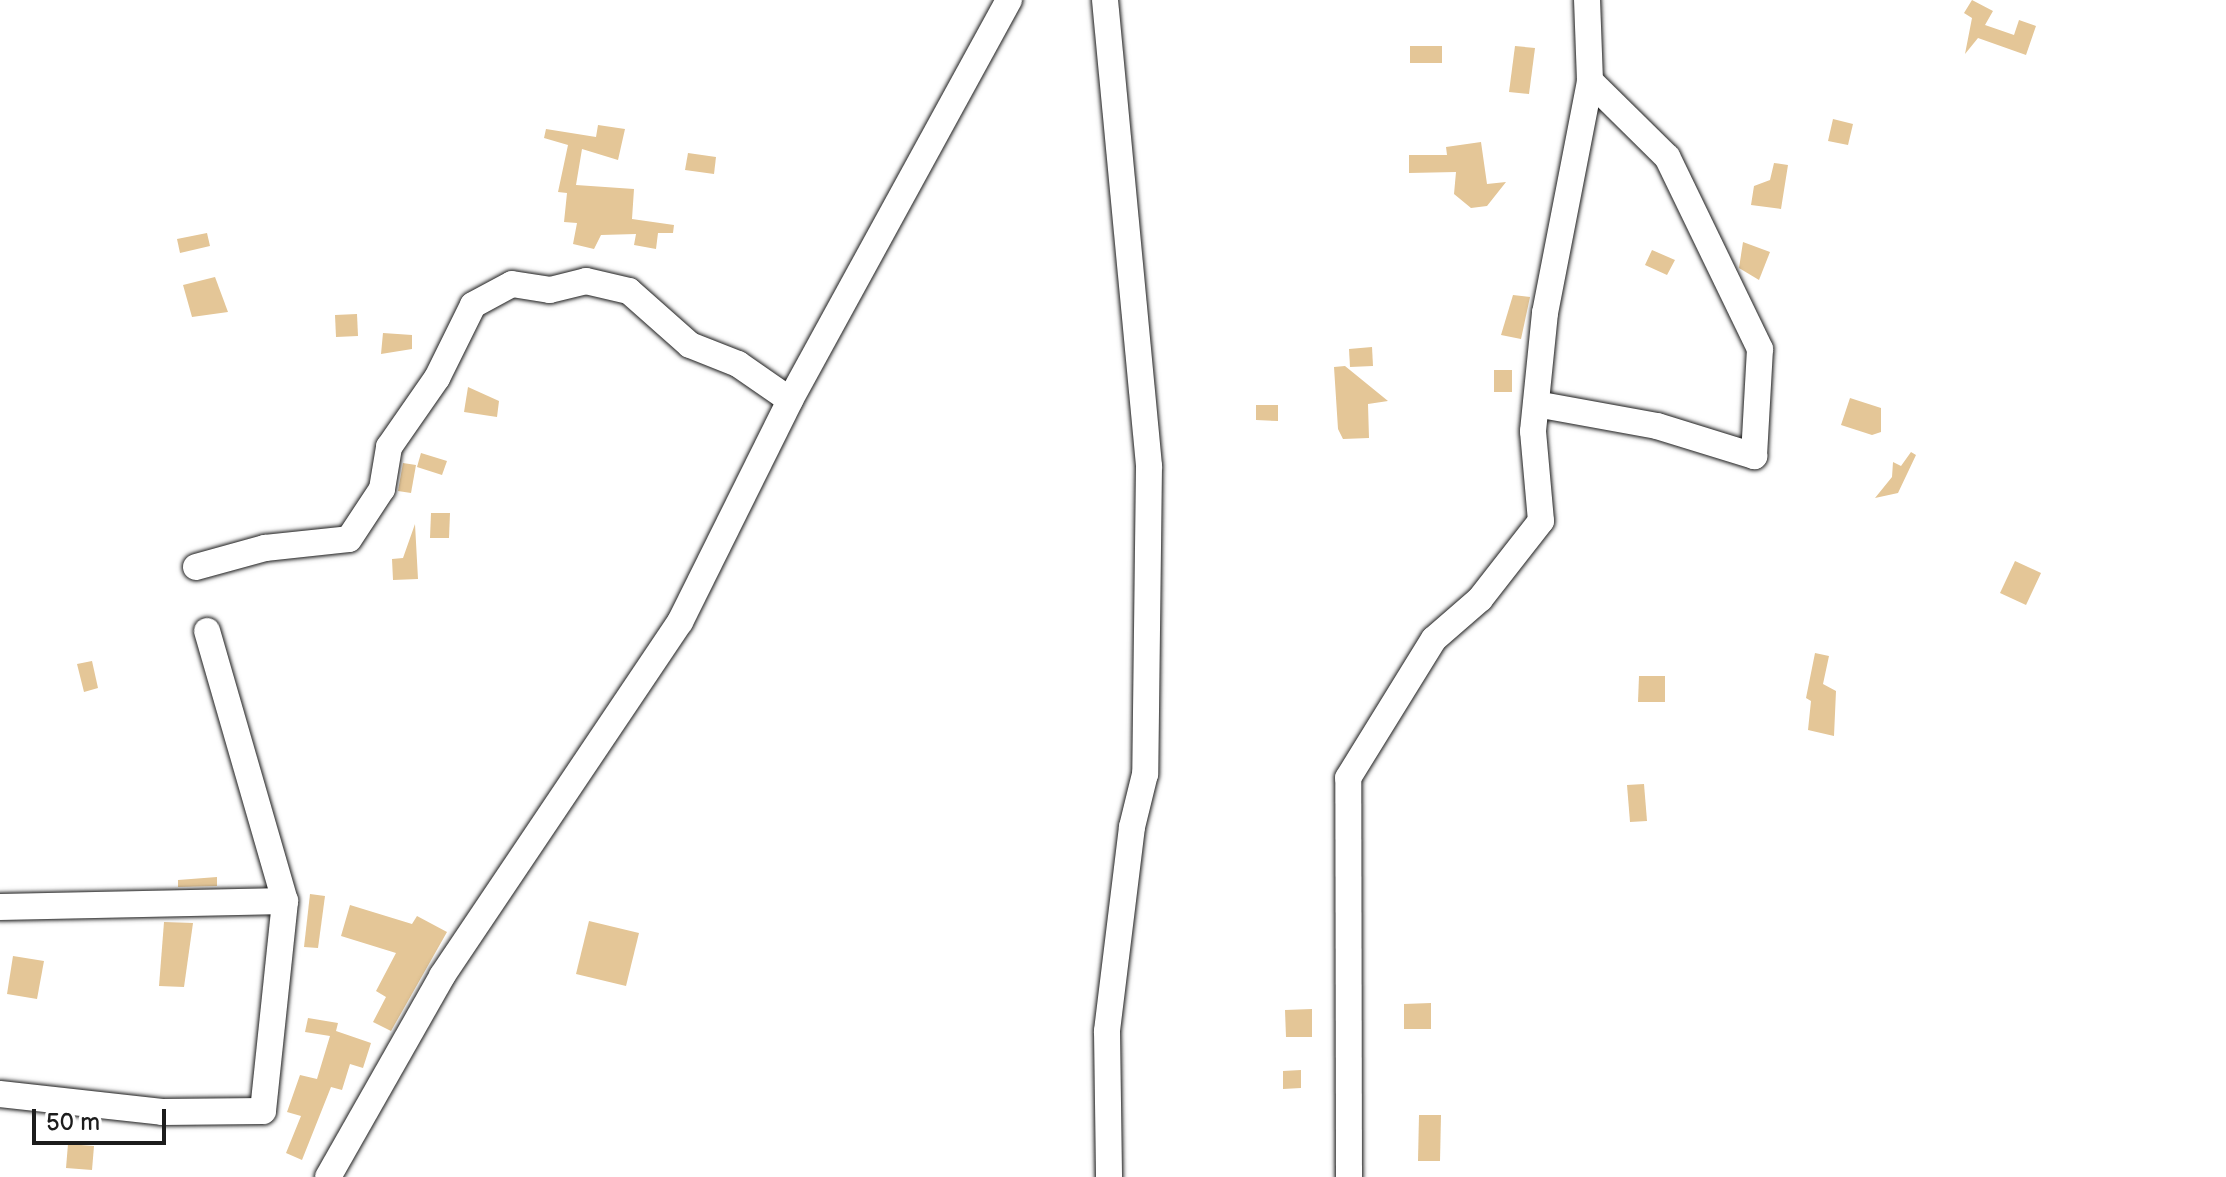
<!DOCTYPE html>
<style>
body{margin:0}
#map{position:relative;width:2226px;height:1177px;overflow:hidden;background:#fff;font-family:"Balsamiq Sans",sans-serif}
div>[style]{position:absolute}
.building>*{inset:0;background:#e4c697}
.roads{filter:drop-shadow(0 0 2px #1c1c1c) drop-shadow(0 0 2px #1c1c1c)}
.minor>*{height:26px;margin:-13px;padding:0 13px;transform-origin:13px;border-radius:13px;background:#fff}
span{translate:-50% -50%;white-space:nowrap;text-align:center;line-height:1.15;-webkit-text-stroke:6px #fff;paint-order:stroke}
.scale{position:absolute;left:32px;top:1109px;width:134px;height:36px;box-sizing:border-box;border:4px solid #1c1c1c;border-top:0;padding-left:10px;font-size:24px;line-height:28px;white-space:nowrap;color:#1c1c1c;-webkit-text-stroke:6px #fff;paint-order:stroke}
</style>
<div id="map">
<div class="building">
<i style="clip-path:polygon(1972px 0,1993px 11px,1985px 25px,2014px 35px,2019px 20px,2036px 26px,2026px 55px,1978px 38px,1965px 54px,1972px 18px,1964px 13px)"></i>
<i style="clip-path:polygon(1410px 46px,1442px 46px,1442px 63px,1410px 63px)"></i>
<i style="clip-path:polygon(1515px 46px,1535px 48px,1529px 94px,1509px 92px)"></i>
<i style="clip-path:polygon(1833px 119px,1853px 124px,1848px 145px,1828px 141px)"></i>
<i style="clip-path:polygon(598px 125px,625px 129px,618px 160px,582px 149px,576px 185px,634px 189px,632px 219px,674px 225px,673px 233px,658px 233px,656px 249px,634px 245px,636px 234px,601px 235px,594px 249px,573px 244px,577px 223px,564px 222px,567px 193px,558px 192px,568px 145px,544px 138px,546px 129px,596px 137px)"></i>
<i style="clip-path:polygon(1481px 142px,1487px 184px,1506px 182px,1487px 206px,1471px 208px,1454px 194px,1456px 172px,1409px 173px,1409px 155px,1447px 155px,1446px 147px)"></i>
<i style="clip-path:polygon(688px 153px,716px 157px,714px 174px,685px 170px)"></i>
<i style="clip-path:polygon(1774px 163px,1788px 165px,1781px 209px,1751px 205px,1754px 186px,1770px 180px)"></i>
<i style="clip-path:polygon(207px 233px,210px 246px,180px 253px,177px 239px)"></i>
<i style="clip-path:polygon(1743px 242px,1770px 252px,1759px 280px,1739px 268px)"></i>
<i style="clip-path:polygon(1652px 250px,1675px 260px,1667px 275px,1645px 265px)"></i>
<i style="clip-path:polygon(215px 277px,228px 312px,192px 317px,183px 285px)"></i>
<i style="clip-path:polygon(1513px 295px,1530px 297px,1521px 339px,1501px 335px)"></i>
<i style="clip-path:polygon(357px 314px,358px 336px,336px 337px,335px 315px)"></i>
<i style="clip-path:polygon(383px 333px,412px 335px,412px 349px,381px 354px)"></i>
<i style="clip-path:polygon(1372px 347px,1373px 366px,1350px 367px,1349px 349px)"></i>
<i style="clip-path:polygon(1345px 366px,1388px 401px,1368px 404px,1369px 438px,1343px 439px,1338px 429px,1334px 367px)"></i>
<i style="clip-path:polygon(1494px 370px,1512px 370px,1512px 392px,1494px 392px)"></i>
<i style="clip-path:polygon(468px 387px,499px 401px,497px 417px,464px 412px)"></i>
<i style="clip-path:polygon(1850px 398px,1881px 408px,1881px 432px,1872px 435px,1841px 425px)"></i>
<i style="clip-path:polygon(1256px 405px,1278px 405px,1278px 421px,1256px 420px)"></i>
<i style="clip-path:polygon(1911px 452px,1916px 455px,1898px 493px,1875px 498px,1892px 477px,1893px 462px,1901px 466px)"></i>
<i style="clip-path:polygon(421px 453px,447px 461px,442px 475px,417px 467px)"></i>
<i style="clip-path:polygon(403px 463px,416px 465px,411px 493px,398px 491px)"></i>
<i style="clip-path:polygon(431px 513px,450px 513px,449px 538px,430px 538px)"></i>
<i style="clip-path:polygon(415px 524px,418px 579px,393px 580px,392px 559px,403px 558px)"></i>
<i style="clip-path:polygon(2015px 561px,2041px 573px,2026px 605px,2000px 593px)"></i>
<i style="clip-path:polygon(1815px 653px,1829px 656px,1823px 684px,1836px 691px,1834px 736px,1808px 730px,1811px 701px,1806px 698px)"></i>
<i style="clip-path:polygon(92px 661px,98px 688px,84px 692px,77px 664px)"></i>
<i style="clip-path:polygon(1639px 676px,1665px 676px,1665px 702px,1638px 702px)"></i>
<i style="clip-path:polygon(1644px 784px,1647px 821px,1630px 822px,1627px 785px)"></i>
<i style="clip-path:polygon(217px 877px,217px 886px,178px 887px,178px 880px)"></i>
<i style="clip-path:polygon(310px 894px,325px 896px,318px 948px,304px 947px)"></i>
<i style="clip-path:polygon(350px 905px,412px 924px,417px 916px,447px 932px,391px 1031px,373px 1022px,386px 997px,376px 991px,396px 953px,341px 936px)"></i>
<i style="clip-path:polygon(589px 921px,639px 933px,626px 986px,576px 974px)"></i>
<i style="clip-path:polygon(164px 922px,193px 923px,184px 987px,159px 986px)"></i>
<i style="clip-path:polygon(13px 956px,44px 961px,37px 999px,7px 994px)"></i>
<i style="clip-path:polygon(1431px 1003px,1431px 1029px,1404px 1029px,1404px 1004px)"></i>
<i style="clip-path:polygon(1312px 1009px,1312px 1037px,1286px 1037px,1285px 1010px)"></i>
<i style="clip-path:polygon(308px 1018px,338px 1023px,336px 1031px,371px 1043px,363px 1068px,350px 1064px,342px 1090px,331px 1087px,302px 1160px,286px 1153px,301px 1116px,287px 1112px,300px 1075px,317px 1079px,330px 1036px,305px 1032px)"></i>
<i style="clip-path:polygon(1301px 1070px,1301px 1088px,1283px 1089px,1283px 1071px)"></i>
<i style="clip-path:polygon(1419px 1115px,1441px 1115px,1440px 1161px,1418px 1161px)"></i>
<i style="clip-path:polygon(68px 1144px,94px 1146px,92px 1170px,66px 1168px)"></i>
</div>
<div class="roads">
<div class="minor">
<i style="left:1105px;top:0;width:468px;rotate:84.6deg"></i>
<i style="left:1149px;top:466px;width:308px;rotate:90.7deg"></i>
<i style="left:1145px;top:774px;width:55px;rotate:103.8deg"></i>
<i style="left:1132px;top:827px;width:206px;rotate:97deg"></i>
<i style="left:1107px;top:1031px;width:146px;rotate:89.2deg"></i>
<i style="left:1536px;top:404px;width:123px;rotate:10.3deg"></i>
<i style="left:1657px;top:426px;width:102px;rotate:17.2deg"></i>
<i style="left:1754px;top:456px;width:107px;rotate:-86.8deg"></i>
<i style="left:1760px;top:349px;width:213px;rotate:-115.8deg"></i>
<i style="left:1667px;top:157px;width:108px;rotate:-135.4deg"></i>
<i style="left:196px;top:567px;width:72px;rotate:-15.4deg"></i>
<i style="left:265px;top:548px;width:84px;rotate:-6.1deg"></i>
<i style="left:349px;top:539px;width:60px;rotate:-56.6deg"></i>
<i style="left:382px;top:489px;width:43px;rotate:-80.5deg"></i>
<i style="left:389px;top:447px;width:84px;rotate:-55.2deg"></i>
<i style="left:437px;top:378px;width:81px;rotate:-63.7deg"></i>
<i style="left:473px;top:305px;width:44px;rotate:-28.3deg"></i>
<i style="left:512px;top:284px;width:38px;rotate:9deg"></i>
<i style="left:550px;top:290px;width:37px;rotate:-14deg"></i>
<i style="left:586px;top:281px;width:44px;rotate:13.1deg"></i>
<i style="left:629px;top:291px;width:81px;rotate:41.5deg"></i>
<i style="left:690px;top:345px;width:52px;rotate:21.6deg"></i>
<i style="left:738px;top:364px;width:63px;rotate:34.7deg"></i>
<i style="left:0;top:907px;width:285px;rotate:-1.2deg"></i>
<i style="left:285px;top:901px;width:281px;rotate:-106.1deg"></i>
<i style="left:0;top:1094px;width:163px;rotate:6.3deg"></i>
<i style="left:162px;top:1112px;width:101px;rotate:-0.6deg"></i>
<i style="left:263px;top:1111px;width:211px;rotate:-84deg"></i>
<i style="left:328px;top:1177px;width:231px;rotate:-60.4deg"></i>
<i style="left:442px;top:976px;width:427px;rotate:-56.1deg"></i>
<i style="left:680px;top:622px;width:248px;rotate:-63.6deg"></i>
<i style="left:790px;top:400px;width:456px;rotate:-61.3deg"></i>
<i style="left:1349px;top:1177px;width:399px;rotate:-90.1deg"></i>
<i style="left:1348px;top:778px;width:163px;rotate:-58.3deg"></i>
<i style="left:1434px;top:639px;width:61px;rotate:-41deg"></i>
<i style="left:1480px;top:599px;width:99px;rotate:-52deg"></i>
<i style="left:1541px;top:521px;width:90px;rotate:-95.1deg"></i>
<i style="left:1533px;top:431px;width:119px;rotate:-84.2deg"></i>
<i style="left:1545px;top:313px;width:236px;rotate:-79deg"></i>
<i style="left:1590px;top:81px;width:81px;rotate:-92.1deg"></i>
</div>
</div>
<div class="scale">50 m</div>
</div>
